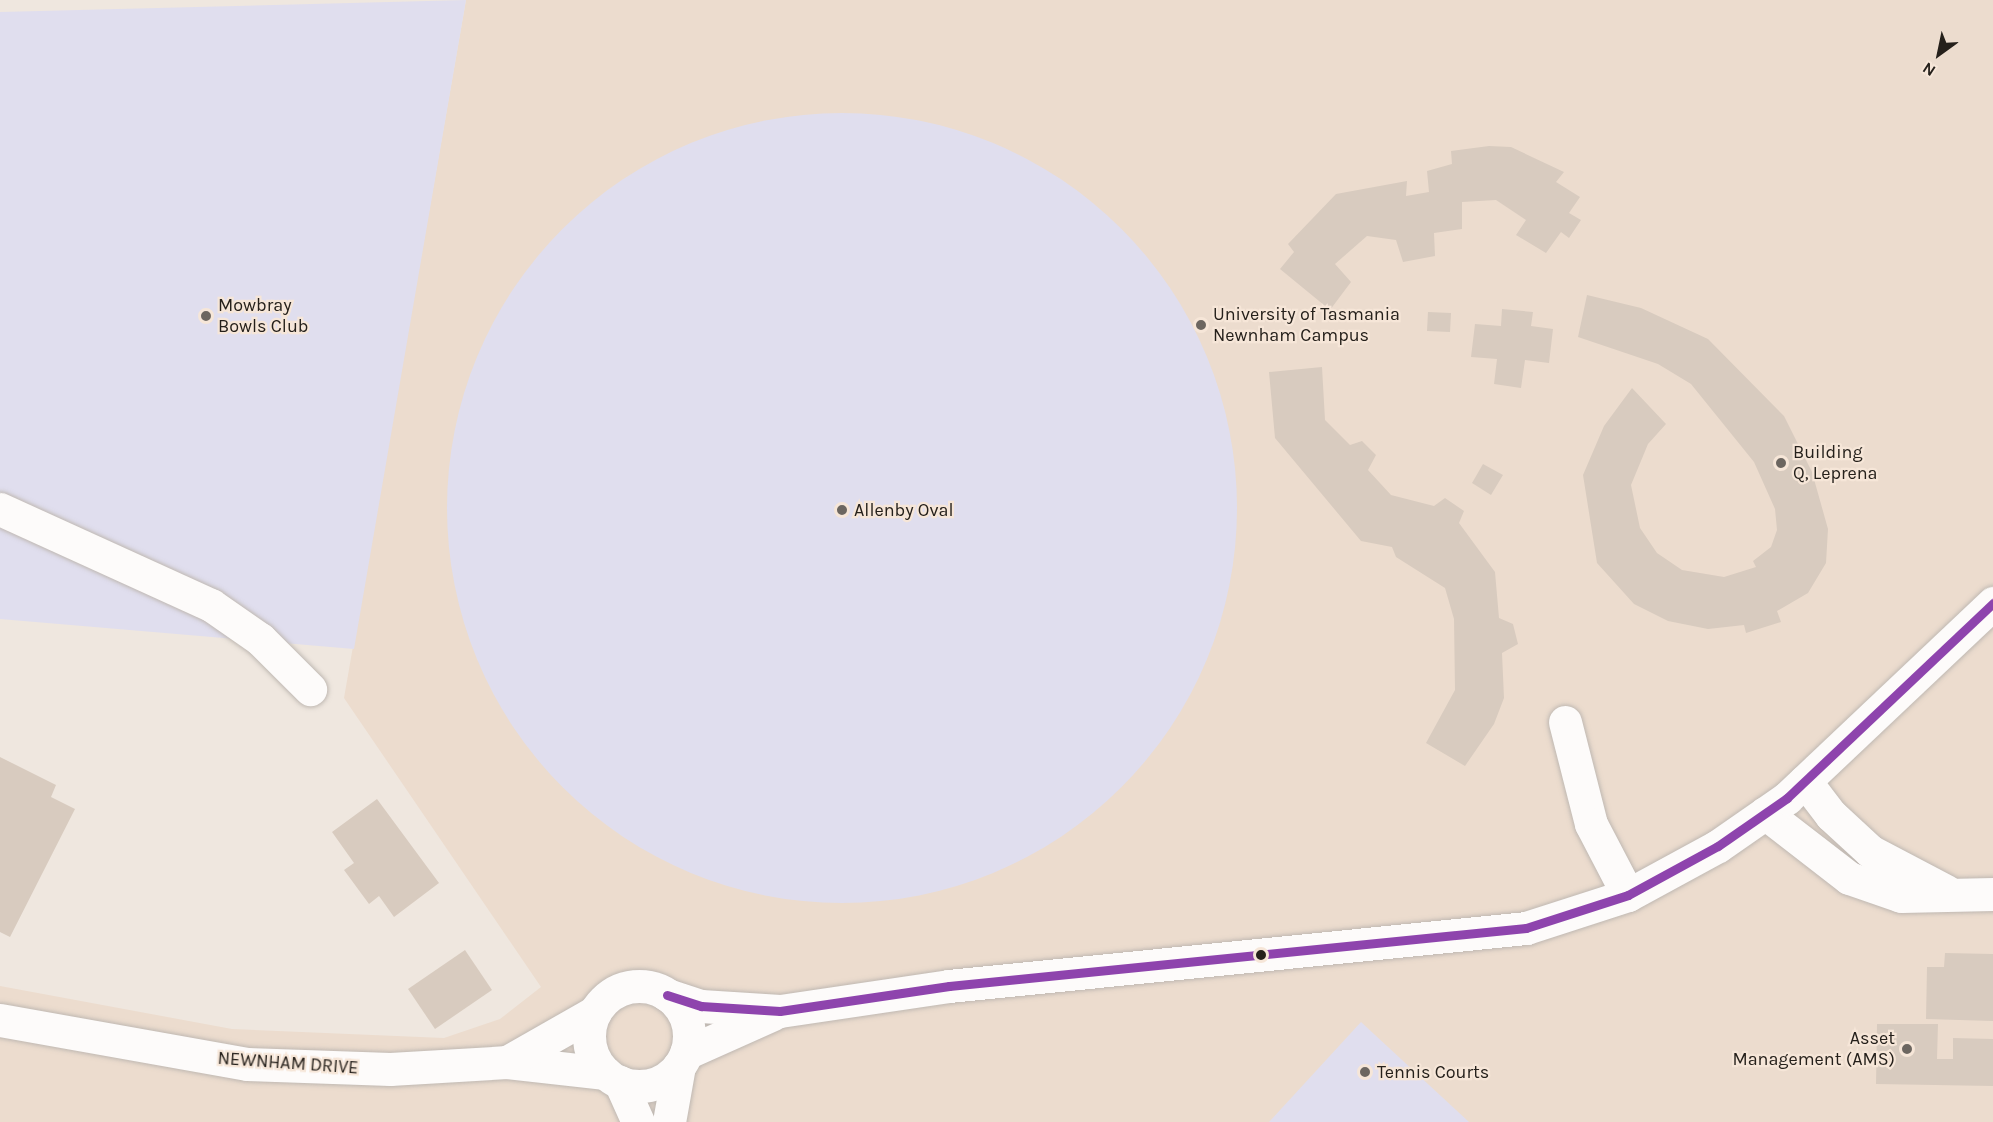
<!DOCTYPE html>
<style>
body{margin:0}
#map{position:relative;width:1993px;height:1122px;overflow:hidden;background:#efe7df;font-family:Karla,sans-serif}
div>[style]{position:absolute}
.built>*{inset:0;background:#ecdcce}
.green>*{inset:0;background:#e0deee}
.round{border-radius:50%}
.building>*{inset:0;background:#d8cbbf}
.roads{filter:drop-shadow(0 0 2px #bfb8b2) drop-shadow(0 0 2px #bfb8b2)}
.minor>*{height:33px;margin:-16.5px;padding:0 16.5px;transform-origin:16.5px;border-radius:16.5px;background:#fdfbfa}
.minor>.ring{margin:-16.5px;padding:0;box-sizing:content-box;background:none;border:33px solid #fdfbfa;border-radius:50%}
.bus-1>*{height:9px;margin:-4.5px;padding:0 4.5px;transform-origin:4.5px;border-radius:4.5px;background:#8e44ad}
.dots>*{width:16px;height:16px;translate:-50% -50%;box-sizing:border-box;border:3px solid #f6e6d8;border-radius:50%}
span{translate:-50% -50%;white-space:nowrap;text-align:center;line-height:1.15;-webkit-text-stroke:4.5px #f6e6d8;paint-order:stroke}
.poi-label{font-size:18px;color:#25201b}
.left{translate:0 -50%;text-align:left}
.right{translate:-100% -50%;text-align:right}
.street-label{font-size:18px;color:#25201b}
.north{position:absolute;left:1909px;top:24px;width:60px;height:60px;-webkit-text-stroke:4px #f6e6d8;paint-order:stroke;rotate:213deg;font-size:16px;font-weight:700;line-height:24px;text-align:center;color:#25201b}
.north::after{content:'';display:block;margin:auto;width:21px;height:27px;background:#25201b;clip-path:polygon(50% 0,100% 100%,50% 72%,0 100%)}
</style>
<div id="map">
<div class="built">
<i style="clip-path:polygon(466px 0,1993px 0,1993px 1122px,0 1122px,0 986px,232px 1029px,444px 1038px,500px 1019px,541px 987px,344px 698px)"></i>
</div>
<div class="green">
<i style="clip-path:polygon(466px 0,354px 649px,0 619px,0 12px)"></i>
<i class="round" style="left:447px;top:113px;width:790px;height:790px"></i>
<i style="clip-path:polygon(1361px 1022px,1469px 1122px,1269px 1122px)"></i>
</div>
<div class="building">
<i style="clip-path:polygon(1489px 146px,1511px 147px,1564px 172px,1556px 182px,1580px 197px,1569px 213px,1581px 220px,1569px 238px,1561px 232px,1546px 253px,1516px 235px,1526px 220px,1496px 200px,1462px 202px,1462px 229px,1434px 233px,1435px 256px,1403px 262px,1396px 240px,1367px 236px,1335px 264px,1351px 282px,1330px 310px,1280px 269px,1294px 252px,1288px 244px,1336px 194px,1407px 181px,1406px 196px,1429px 192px,1427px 171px,1452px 164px,1451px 151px)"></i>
<i style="clip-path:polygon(1587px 295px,1641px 308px,1708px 339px,1784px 416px,1812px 472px,1828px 529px,1826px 563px,1808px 593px,1777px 611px,1781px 622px,1746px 633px,1744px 625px,1708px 629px,1668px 621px,1634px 604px,1597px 563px,1583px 475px,1604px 426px,1632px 388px,1666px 424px,1648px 444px,1631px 485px,1640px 528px,1657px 553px,1682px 570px,1724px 577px,1756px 567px,1753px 561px,1771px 547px,1777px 530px,1775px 509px,1754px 462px,1691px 384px,1658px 364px,1578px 337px)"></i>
<i style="clip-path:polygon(1502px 309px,1533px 312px,1531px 326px,1553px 329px,1549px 363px,1525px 360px,1521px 388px,1494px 384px,1497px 359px,1471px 357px,1475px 324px,1501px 326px)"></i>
<i style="clip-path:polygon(1428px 312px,1451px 313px,1450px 332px,1427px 331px)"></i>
<i style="clip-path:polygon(1322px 367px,1325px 420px,1350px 445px,1362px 441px,1376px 455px,1368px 470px,1391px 495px,1434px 506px,1445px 498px,1464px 511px,1459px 523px,1495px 572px,1499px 618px,1513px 624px,1518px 644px,1502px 653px,1504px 698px,1494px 724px,1465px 766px,1426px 743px,1455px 690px,1454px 619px,1445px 588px,1396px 557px,1392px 547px,1361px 541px,1275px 438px,1269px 372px)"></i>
<i style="clip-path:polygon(1483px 464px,1503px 475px,1491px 495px,1472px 483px)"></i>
<i style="clip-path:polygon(0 757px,56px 785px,51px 797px,75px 809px,10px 937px,0 932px)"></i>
<i style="clip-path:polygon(377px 799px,439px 883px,394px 917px,379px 896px,369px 904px,344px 870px,354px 863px,332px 832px)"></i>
<i style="clip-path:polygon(465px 950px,492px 990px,435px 1029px,408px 989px)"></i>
<i style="clip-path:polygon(1945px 953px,1993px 954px,1993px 1021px,1926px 1019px,1927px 967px,1944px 967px)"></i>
<i style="clip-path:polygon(1877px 1024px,1938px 1024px,1937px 1059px,1953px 1059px,1953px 1038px,1993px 1039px,1993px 1086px,1876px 1084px)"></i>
</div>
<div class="roads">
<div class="minor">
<i style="left:0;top:509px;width:232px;rotate:24.5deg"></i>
<i style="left:211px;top:605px;width:60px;rotate:34.8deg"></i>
<i style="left:260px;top:639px;width:71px;rotate:45deg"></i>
<i style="left:1565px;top:722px;width:105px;rotate:75.7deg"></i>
<i style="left:1591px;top:824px;width:80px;rotate:62.5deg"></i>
<i style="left:1805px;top:781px;width:43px;rotate:52.6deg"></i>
<i style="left:1831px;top:815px;width:53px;rotate:42.7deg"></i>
<i style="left:1870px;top:851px;width:86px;rotate:27.8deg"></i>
<i style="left:1765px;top:813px;width:106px;rotate:37.7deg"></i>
<i style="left:1849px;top:878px;width:55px;rotate:19.1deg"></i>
<i style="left:1901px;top:896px;width:92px;rotate:-1.2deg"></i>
<i class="ring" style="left:589px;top:986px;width:67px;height:67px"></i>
<i style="left:667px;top:995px;width:36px;rotate:18deg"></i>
<i style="left:701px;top:1006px;width:79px;rotate:3.6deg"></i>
<i style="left:780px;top:1011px;width:171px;rotate:-8.4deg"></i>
<i style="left:949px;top:986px;width:580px;rotate:-5.74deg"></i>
<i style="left:1526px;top:928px;width:107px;rotate:-17.9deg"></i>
<i style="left:1628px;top:895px;width:102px;rotate:-28.6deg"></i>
<i style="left:1718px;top:846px;width:84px;rotate:-34.8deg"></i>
<i style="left:1787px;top:798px;width:284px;rotate:-43.4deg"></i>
<i style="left:0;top:1020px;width:251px;rotate:10.1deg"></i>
<i style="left:247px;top:1064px;width:143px;rotate:2deg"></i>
<i style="left:390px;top:1069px;width:117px;rotate:-3.4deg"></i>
<i style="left:507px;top:1062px;width:99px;rotate:6.4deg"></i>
<i style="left:686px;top:1053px;width:95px;rotate:-24.1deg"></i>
<i style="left:507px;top:1062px;width:101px;rotate:-29.6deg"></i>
<i style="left:620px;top:1082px;width:44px;rotate:65.8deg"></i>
<i style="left:669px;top:1122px;width:57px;rotate:-79.9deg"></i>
</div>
</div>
<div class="bus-1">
<i style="left:667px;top:995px;width:36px;rotate:18deg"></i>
<i style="left:701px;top:1006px;width:79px;rotate:3.6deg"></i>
<i style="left:780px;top:1011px;width:171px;rotate:-8.4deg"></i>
<i style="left:949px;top:986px;width:580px;rotate:-5.74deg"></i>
<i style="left:1526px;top:928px;width:107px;rotate:-17.9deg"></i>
<i style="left:1628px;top:895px;width:102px;rotate:-28.6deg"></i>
<i style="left:1718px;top:846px;width:84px;rotate:-34.8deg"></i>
<i style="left:1787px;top:798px;width:284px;rotate:-43.4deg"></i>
</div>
<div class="dots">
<i style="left:206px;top:316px;background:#6c6660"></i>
<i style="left:1201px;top:325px;background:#6c6660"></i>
<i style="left:1781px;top:463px;background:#6c6660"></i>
<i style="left:842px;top:510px;background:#6c6660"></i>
<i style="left:1261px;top:955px;background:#25201b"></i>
<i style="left:1907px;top:1049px;background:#6c6660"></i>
<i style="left:1365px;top:1072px;background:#6c6660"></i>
</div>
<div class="poi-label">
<span class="left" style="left:218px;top:316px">Mowbray<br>Bowls Club</span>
<span class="left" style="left:1213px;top:325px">University of Tasmania<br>Newnham Campus</span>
<span class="left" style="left:1793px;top:463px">Building<br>Q, Leprena</span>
<span class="left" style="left:854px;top:510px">Allenby Oval</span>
<span class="right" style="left:1895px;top:1049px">Asset<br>Management (AMS)</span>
<span class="left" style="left:1377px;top:1072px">Tennis Courts</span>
</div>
<div class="street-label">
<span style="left:288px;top:1063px;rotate:4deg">NEWNHAM DRIVE</span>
</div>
<div class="north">N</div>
</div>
